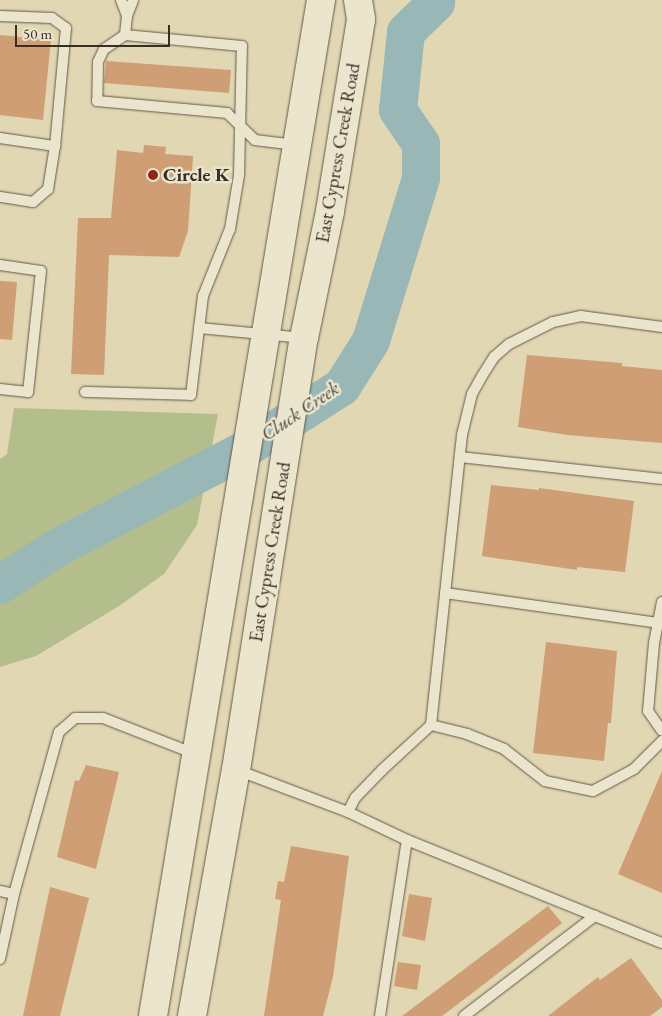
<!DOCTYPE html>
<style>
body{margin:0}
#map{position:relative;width:662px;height:1016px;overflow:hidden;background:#e1d7b3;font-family:"EB Garamond",serif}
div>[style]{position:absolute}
.green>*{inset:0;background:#b3be8c}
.river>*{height:38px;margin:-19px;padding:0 19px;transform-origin:19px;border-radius:19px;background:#99b7b7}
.building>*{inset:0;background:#cf9e75}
.roads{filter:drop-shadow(0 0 1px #625848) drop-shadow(0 0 1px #625848)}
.lane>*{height:10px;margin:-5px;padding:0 5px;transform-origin:5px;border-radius:5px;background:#ece5ce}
.secondary>*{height:28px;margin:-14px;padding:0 14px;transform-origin:14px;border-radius:14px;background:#ece5ce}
.dots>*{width:14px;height:14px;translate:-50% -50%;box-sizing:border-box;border:2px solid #ece5ce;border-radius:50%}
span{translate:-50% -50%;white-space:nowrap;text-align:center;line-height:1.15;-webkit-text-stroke:5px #ece5ce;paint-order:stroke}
.street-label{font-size:19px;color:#382d24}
.poi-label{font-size:19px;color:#382d24;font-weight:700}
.left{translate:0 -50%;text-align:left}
.water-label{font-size:20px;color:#4b4941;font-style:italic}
.scale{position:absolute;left:15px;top:25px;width:155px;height:22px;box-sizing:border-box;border:2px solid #382d24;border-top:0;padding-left:6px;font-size:15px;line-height:18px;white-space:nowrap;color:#382d24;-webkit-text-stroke:4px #ece5ce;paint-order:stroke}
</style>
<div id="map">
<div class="green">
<i style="clip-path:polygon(14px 408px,218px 414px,197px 525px,164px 574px,119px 606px,36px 656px,0 667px,0 459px,7px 454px)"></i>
</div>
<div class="river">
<i style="left:0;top:585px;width:66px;rotate:-33.2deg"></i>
<i style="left:55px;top:549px;width:208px;rotate:-27.6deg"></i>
<i style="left:239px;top:453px;width:122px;rotate:-32.7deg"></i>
<i style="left:342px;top:387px;width:54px;rotate:-57.8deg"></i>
<i style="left:371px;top:341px;width:170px;rotate:-72.9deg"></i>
<i style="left:421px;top:178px;width:34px;rotate:-90deg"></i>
<i style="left:421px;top:144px;width:41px;rotate:-124.1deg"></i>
<i style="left:398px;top:110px;width:78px;rotate:-84.1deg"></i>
<i style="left:406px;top:32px;width:42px;rotate:-44deg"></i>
</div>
<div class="building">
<i style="clip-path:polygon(0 35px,51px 40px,43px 120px,0 115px)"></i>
<i style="clip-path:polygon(106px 61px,231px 70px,229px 93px,104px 83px)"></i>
<i style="clip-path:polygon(144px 145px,166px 147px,165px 154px,193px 156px,188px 231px,179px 257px,109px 255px,104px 375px,71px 374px,78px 218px,111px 218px,117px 150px,143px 153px)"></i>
<i style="clip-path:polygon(0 281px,17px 282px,12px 340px,0 339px)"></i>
<i style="clip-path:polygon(527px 355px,622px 363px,622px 366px,662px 370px,662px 443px,567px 435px,518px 427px)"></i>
<i style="clip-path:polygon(491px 485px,539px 490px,539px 488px,634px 501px,625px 572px,577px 567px,577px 570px,482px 556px)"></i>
<i style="clip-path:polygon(546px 642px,617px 651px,611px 723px,608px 723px,604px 761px,533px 753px)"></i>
<i style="clip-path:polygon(86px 765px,119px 772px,96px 869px,57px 857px,75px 780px,79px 781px)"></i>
<i style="clip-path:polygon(662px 771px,662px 893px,618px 874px)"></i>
<i style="clip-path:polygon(291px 846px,349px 856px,333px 977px,323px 1016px,264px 1016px,281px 900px,275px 899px,278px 881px,284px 882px)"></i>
<i style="clip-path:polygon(50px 887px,89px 898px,60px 1016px,23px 1016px)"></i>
<i style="clip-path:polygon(409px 894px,432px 898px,425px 941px,402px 936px)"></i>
<i style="clip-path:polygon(548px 906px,562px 923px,483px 985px,442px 1016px,402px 1016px)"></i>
<i style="clip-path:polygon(631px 958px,662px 1000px,662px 1007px,650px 1016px,548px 1016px,598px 977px,600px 980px)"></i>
<i style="clip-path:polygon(398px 962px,421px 965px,417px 990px,394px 986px)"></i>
</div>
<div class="roads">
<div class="lane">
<i style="left:121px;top:0;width:17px;rotate:69deg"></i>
<i style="left:127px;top:16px;width:17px;rotate:-69deg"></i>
<i style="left:0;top:16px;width:52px;rotate:2.2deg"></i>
<i style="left:52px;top:18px;width:17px;rotate:36deg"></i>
<i style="left:66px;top:28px;width:119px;rotate:95.3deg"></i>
<i style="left:127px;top:16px;width:19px;rotate:96deg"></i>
<i style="left:125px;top:35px;width:25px;rotate:146deg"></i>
<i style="left:104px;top:49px;width:14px;rotate:115deg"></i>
<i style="left:98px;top:62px;width:39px;rotate:91deg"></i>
<i style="left:97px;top:101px;width:131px;rotate:5.3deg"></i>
<i style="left:227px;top:113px;width:39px;rotate:44deg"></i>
<i style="left:255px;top:140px;width:41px;rotate:7deg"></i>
<i style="left:0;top:138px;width:56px;rotate:8.3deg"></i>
<i style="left:55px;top:146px;width:44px;rotate:99.2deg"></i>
<i style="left:48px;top:189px;width:20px;rotate:139deg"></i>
<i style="left:33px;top:202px;width:33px;rotate:-171deg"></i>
<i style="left:0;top:265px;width:41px;rotate:8.3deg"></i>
<i style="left:41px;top:271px;width:122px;rotate:96.1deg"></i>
<i style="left:28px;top:392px;width:28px;rotate:-174deg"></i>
<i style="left:662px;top:327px;width:82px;rotate:-172.3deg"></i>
<i style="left:581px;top:316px;width:29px;rotate:168deg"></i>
<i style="left:553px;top:322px;width:49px;rotate:153.4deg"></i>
<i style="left:509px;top:344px;width:20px;rotate:139deg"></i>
<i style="left:494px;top:357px;width:22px;rotate:122deg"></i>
<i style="left:482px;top:376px;width:21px;rotate:119deg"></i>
<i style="left:472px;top:394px;width:42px;rotate:103.7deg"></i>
<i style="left:462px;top:435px;width:292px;rotate:96.1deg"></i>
<i style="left:431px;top:725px;width:37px;rotate:14deg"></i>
<i style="left:467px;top:734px;width:40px;rotate:22deg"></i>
<i style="left:504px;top:749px;width:52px;rotate:38deg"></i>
<i style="left:545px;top:781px;width:49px;rotate:11.8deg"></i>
<i style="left:593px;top:791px;width:47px;rotate:-28.2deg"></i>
<i style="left:634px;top:769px;width:40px;rotate:-45deg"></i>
<i style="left:199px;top:328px;width:103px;rotate:5.5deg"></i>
<i style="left:85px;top:392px;width:106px;rotate:1.6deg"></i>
<i style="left:191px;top:395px;width:100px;rotate:-83.1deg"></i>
<i style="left:203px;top:296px;width:72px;rotate:-68.1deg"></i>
<i style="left:230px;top:229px;width:55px;rotate:-80.5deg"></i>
<i style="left:239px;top:175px;width:129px;rotate:-88.7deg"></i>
<i style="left:242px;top:46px;width:118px;rotate:-174.6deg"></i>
<i style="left:460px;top:457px;width:203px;rotate:6.2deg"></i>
<i style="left:445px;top:593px;width:215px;rotate:8deg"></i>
<i style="left:662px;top:602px;width:42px;rotate:101deg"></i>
<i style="left:654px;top:643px;width:68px;rotate:95deg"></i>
<i style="left:648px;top:711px;width:24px;rotate:55deg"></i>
<i style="left:237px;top:770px;width:119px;rotate:20.7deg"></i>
<i style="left:348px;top:812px;width:65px;rotate:25.4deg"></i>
<i style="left:407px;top:840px;width:275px;rotate:22deg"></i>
<i style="left:348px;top:812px;width:16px;rotate:-63deg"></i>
<i style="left:355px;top:798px;width:39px;rotate:-46deg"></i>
<i style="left:382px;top:770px;width:67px;rotate:-42.6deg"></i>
<i style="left:0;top:891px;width:14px;rotate:12deg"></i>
<i style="left:0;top:959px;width:66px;rotate:-77.8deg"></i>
<i style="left:14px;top:894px;width:168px;rotate:-74.5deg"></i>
<i style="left:59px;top:732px;width:21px;rotate:-41deg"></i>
<i style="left:75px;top:718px;width:28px"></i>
<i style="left:103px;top:718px;width:99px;rotate:21.4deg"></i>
<i style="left:380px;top:1016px;width:178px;rotate:-81.3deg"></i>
<i style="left:464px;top:1016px;width:165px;rotate:-37.4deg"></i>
</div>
<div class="secondary">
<i style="left:153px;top:1016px;width:1030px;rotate:-80.61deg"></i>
<i style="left:192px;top:1016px;width:250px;rotate:-79.9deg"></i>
<i style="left:236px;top:770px;width:437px;rotate:-81.1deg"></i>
<i style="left:304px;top:338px;width:130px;rotate:-78.4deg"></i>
<i style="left:330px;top:211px;width:194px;rotate:-80.8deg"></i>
<i style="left:361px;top:19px;width:19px;rotate:-99deg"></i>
</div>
</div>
<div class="dots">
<i style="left:153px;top:175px;background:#8f2418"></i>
</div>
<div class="street-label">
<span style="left:338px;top:153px;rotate:-80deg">East Cypress Creek Road</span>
<span style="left:270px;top:552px;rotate:-81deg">East Cypress Creek Road</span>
</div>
<div class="poi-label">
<span class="left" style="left:163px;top:175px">Circle K</span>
</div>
<div class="water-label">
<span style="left:300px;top:411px;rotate:-34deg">Cluck Creek</span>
</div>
<div class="scale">50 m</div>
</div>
